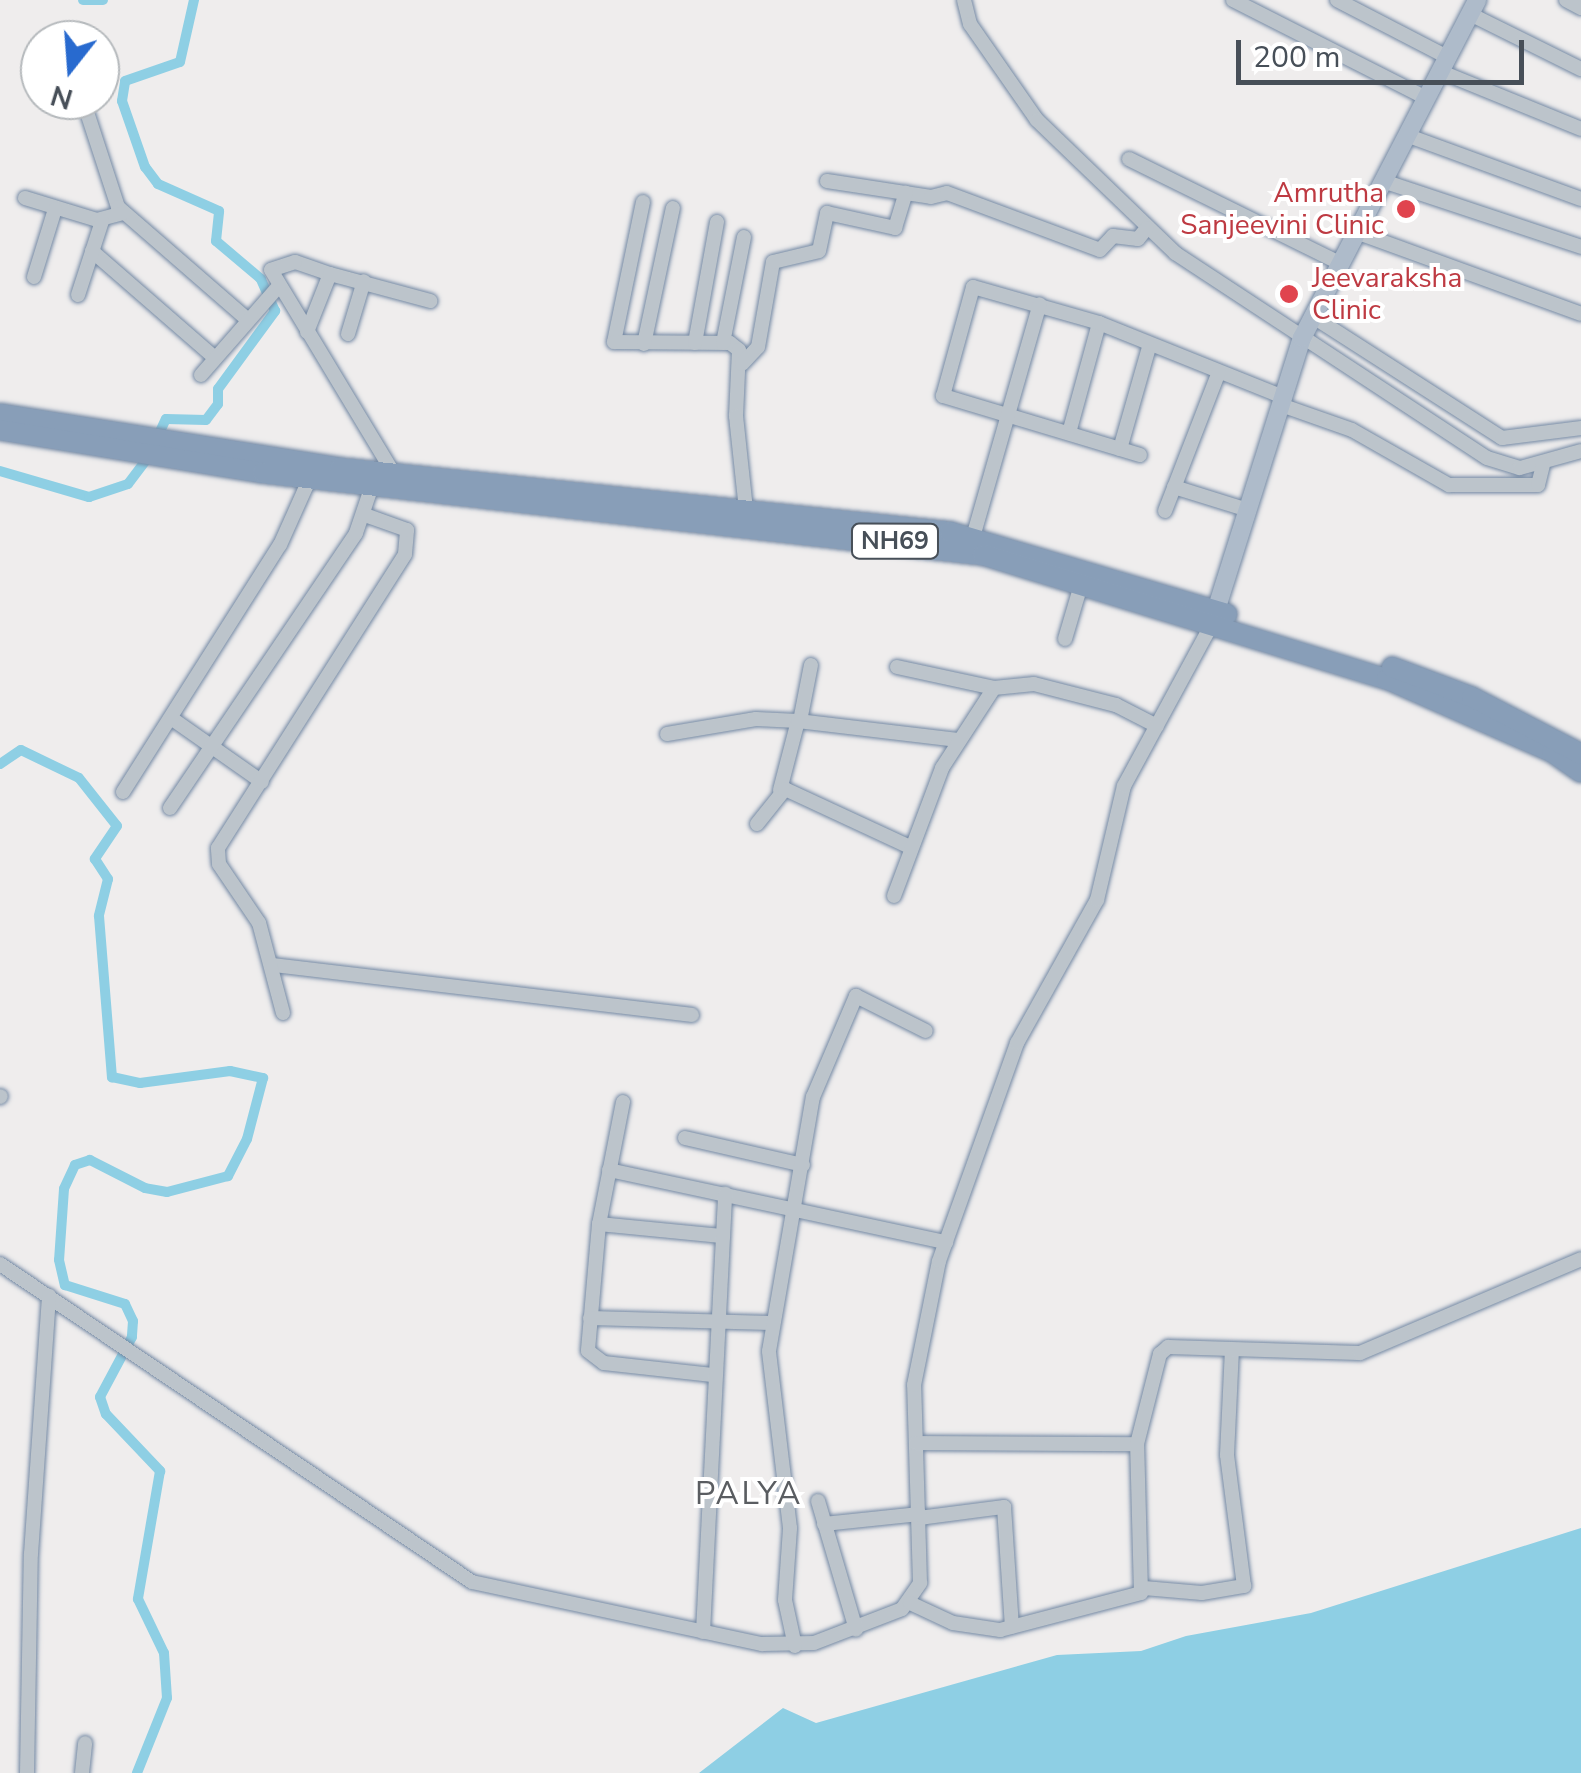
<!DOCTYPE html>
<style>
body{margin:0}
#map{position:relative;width:1581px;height:1773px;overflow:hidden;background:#efeded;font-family:"Nunito Sans",sans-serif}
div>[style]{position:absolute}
.water>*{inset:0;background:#8ecfe4}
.canal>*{height:10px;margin:-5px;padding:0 5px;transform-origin:5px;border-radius:5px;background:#8ecfe4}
.roads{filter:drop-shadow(0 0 2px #7489a4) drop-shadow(0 0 2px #7489a4)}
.minor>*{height:14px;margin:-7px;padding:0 7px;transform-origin:7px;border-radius:7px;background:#bcc4cb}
.major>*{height:18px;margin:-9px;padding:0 9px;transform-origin:9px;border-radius:9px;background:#aebbca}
.highway>*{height:20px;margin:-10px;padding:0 10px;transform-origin:10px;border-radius:10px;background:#889eb8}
.dots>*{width:28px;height:28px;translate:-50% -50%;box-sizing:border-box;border:5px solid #fff;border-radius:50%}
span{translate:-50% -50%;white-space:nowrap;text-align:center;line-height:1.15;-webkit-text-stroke:8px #fff;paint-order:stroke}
.shield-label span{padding:2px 8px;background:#fff;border:2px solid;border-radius:8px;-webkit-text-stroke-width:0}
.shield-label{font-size:25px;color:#474f58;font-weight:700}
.health-label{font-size:28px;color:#be3a42}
.right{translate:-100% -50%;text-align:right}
.left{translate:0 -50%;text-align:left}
.quarter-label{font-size:32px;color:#5a5d61;letter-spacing:2.5px}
.north{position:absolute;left:20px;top:20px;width:100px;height:100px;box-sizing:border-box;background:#fff;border:2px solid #b5b9bc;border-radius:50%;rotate:197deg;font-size:28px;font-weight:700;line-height:40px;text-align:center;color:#474f58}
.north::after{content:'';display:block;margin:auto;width:35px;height:45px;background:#286acf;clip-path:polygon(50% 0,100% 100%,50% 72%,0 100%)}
.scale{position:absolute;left:1236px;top:40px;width:288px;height:45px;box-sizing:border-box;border:5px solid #474f58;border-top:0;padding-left:12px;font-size:30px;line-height:35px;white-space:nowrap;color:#474f58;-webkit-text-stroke:8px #fff;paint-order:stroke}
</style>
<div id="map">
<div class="water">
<i style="clip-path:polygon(1581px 1528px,1581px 1773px,699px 1773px,783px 1708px,816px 1723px,1057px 1655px,1141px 1651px,1186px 1636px,1311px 1613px)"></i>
</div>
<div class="canal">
<i style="left:83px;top:0;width:20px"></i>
<i style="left:157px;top:438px;width:21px;rotate:-65deg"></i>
<i style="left:166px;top:419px;width:40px;rotate:1.4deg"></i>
<i style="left:206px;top:420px;width:20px;rotate:-53deg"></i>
<i style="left:218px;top:404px;width:15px;rotate:-90deg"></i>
<i style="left:218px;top:389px;width:97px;rotate:-53.8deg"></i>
<i style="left:275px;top:311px;width:35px;rotate:-114deg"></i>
<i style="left:261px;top:279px;width:59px;rotate:-139.8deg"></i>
<i style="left:216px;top:241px;width:30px;rotate:-84deg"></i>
<i style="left:219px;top:211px;width:67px;rotate:-156.1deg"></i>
<i style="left:158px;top:184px;width:21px;rotate:-127deg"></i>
<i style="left:145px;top:167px;width:70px;rotate:-109.2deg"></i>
<i style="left:122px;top:101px;width:20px;rotate:-81deg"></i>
<i style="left:125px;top:81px;width:58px;rotate:-19.1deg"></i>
<i style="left:180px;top:62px;width:64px;rotate:-77.3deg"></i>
<i style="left:0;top:471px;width:93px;rotate:16.3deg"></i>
<i style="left:89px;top:497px;width:41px;rotate:-18.4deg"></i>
<i style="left:128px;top:484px;width:38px;rotate:-53deg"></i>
<i style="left:0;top:764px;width:25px;rotate:-34deg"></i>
<i style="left:21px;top:750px;width:64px;rotate:25.8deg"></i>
<i style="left:79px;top:778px;width:61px;rotate:51.6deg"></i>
<i style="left:117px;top:826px;width:40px;rotate:124deg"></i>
<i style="left:95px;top:859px;width:24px;rotate:57deg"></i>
<i style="left:108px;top:879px;width:38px;rotate:104deg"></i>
<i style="left:99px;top:916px;width:162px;rotate:85.4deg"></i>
<i style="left:112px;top:1077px;width:29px;rotate:12deg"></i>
<i style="left:140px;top:1083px;width:91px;rotate:-7.6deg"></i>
<i style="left:230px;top:1071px;width:34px;rotate:12deg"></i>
<i style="left:263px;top:1078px;width:63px;rotate:104.7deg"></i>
<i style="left:247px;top:1139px;width:42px;rotate:117.2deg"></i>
<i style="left:228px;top:1176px;width:63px;rotate:165.3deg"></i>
<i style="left:167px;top:1192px;width:22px;rotate:-170deg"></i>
<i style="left:145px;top:1188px;width:62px;rotate:-153deg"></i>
<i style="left:90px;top:1160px;width:16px;rotate:162deg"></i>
<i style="left:75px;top:1165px;width:26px;rotate:115deg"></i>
<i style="left:64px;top:1189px;width:71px;rotate:94deg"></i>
<i style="left:59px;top:1260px;width:26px;rotate:77deg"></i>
<i style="left:65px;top:1285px;width:63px;rotate:17.6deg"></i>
<i style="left:125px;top:1304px;width:19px;rotate:65deg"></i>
<i style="left:133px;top:1321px;width:16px;rotate:94deg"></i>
<i style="left:132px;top:1337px;width:68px;rotate:118.1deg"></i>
<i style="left:100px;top:1397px;width:18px;rotate:71deg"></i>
<i style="left:106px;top:1414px;width:79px;rotate:46.5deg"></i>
<i style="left:160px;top:1471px;width:130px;rotate:99.8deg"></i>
<i style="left:138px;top:1599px;width:60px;rotate:64.3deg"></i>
<i style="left:164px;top:1653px;width:45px;rotate:86.2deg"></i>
<i style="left:167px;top:1698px;width:81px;rotate:111.8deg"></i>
</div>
<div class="roads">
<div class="minor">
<i style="left:964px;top:0;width:25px;rotate:76deg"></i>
<i style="left:970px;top:24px;width:117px;rotate:55.1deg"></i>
<i style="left:1037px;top:120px;width:192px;rotate:43.9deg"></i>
<i style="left:1175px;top:253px;width:373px;rotate:33.3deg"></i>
<i style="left:1487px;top:458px;width:34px;rotate:17deg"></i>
<i style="left:1520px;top:468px;width:63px;rotate:-15.6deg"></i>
<i style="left:1233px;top:0;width:216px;rotate:26.9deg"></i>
<i style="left:1337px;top:0;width:124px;rotate:27.4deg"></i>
<i style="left:1566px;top:0;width:17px;rotate:28deg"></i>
<i style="left:1470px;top:14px;width:124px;rotate:26.4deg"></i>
<i style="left:1439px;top:71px;width:153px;rotate:22.2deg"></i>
<i style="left:83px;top:100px;width:113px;rotate:71.9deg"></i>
<i style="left:118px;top:207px;width:172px;rotate:41deg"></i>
<i style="left:1406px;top:135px;width:186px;rotate:20.1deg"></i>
<i style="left:1129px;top:159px;width:234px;rotate:26.3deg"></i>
<i style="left:827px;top:181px;width:105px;rotate:8.7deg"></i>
<i style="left:931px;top:197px;width:16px;rotate:-14deg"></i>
<i style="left:947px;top:193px;width:163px;rotate:20.4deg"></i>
<i style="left:1100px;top:250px;width:19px;rotate:-47deg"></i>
<i style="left:1113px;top:236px;width:25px;rotate:7deg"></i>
<i style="left:1138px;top:239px;width:14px;rotate:-51deg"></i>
<i style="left:1383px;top:181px;width:209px;rotate:18.4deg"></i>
<i style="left:25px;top:198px;width:75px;rotate:17deg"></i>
<i style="left:97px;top:220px;width:28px;rotate:-15deg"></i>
<i style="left:643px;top:202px;width:143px;rotate:101.7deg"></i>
<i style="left:614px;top:342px;width:116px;rotate:0.5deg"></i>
<i style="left:730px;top:343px;width:11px;rotate:38deg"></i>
<i style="left:739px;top:350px;width:66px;rotate:92.6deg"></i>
<i style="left:736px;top:416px;width:95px;rotate:83.9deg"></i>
<i style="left:1356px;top:232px;width:239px;rotate:20deg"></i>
<i style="left:92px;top:251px;width:163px;rotate:41deg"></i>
<i style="left:330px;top:274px;width:37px;rotate:-161deg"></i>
<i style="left:295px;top:262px;width:25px;rotate:162deg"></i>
<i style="left:271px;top:270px;width:236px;rotate:58.9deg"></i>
<i style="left:34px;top:277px;width:71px;rotate:-72.8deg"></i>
<i style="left:78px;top:295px;width:78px;rotate:-72deg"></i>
<i style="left:1312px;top:316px;width:226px;rotate:32.7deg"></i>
<i style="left:1502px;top:438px;width:80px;rotate:-7.2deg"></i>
<i style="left:307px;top:332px;width:62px;rotate:-68.4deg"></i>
<i style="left:330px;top:274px;width:104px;rotate:15.1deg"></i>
<i style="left:348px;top:334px;width:55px;rotate:-73.2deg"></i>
<i style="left:695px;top:343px;width:123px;rotate:-79.7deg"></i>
<i style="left:723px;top:343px;width:108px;rotate:-78.8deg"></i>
<i style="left:644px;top:344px;width:139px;rotate:-78deg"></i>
<i style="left:742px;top:364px;width:23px;rotate:-47deg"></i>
<i style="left:758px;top:347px;width:86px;rotate:-80deg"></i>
<i style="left:773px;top:262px;width:47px;rotate:-13.4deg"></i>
<i style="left:819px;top:251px;width:39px;rotate:-78deg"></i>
<i style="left:827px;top:213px;width:70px;rotate:12.4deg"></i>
<i style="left:895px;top:228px;width:37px;rotate:-73deg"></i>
<i style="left:201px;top:375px;width:118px;rotate:-48.8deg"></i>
<i style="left:1281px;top:405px;width:75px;rotate:19.4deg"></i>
<i style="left:1352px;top:430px;width:112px;rotate:29.6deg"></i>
<i style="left:1449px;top:485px;width:89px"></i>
<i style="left:1538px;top:485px;width:21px;rotate:-76deg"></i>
<i style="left:1069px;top:433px;width:114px;rotate:-74.7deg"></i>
<i style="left:1120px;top:449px;width:106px;rotate:-74.1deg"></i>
<i style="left:1140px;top:455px;width:206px;rotate:-163.3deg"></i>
<i style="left:943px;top:396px;width:113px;rotate:-74.6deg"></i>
<i style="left:973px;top:287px;width:131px;rotate:15.9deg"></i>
<i style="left:1099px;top:323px;width:198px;rotate:21.9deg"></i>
<i style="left:1174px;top:487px;width:77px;rotate:17.3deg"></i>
<i style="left:1165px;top:511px;width:149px;rotate:-68.8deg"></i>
<i style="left:973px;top:537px;width:242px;rotate:-74deg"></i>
<i style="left:1065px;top:639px;width:56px;rotate:-73.5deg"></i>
<i style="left:897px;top:667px;width:99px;rotate:12.2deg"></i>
<i style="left:171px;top:718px;width:111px;rotate:35.1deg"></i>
<i style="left:800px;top:721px;width:57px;rotate:-78.9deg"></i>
<i style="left:667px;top:734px;width:90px;rotate:-9.6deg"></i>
<i style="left:756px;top:719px;width:42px;rotate:2.7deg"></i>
<i style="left:780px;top:790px;width:71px;rotate:-75.4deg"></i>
<i style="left:798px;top:721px;width:161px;rotate:6.8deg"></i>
<i style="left:123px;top:792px;width:293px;rotate:-57.6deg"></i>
<i style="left:280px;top:545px;width:73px;rotate:-65.9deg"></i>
<i style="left:170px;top:808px;width:332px;rotate:-55.9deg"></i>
<i style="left:356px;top:533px;width:59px;rotate:-71.3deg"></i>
<i style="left:757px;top:824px;width:45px;rotate:-51.3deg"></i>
<i style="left:785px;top:789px;width:138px;rotate:24.9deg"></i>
<i style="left:894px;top:896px;width:137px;rotate:-69.4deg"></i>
<i style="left:942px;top:768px;width:95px;rotate:-57deg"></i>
<i style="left:994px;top:688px;width:40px;rotate:-5.7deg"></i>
<i style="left:1034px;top:684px;width:85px;rotate:14.4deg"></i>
<i style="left:1116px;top:705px;width:46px;rotate:27.1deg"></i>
<i style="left:273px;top:965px;width:422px;rotate:6.8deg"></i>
<i style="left:283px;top:1013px;width:93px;rotate:-104.9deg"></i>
<i style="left:259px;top:923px;width:71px;rotate:-124.1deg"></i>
<i style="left:219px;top:864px;width:16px;rotate:-94deg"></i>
<i style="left:218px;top:848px;width:348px;rotate:-57.5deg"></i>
<i style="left:405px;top:554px;width:24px;rotate:-85deg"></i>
<i style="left:407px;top:530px;width:45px;rotate:-160.3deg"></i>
<i style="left:0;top:1097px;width:1px;rotate:-45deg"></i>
<i style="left:623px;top:1102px;width:124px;rotate:101.1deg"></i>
<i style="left:599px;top:1224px;width:127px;rotate:95deg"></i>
<i style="left:588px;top:1351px;width:20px;rotate:37deg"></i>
<i style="left:604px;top:1363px;width:109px;rotate:6.3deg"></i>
<i style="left:685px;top:1138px;width:121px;rotate:12.9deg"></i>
<i style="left:609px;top:1170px;width:345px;rotate:12.1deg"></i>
<i style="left:599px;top:1224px;width:123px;rotate:5.6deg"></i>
<i style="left:0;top:1264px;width:569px;rotate:33.97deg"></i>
<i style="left:472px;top:1582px;width:297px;rotate:12.1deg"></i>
<i style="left:762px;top:1644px;width:52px;rotate:-1.1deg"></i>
<i style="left:814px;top:1643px;width:94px;rotate:-21.1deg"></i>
<i style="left:902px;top:1609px;width:32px;rotate:-55deg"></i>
<i style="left:920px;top:1583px;width:198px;rotate:-91.7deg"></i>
<i style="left:914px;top:1385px;width:126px;rotate:-78.6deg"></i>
<i style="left:939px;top:1261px;width:232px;rotate:-70.3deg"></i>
<i style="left:1017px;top:1043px;width:164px;rotate:-60.8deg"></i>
<i style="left:1097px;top:900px;width:117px;rotate:-76.7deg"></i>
<i style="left:1124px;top:786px;width:184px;rotate:-61.5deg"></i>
<i style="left:590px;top:1318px;width:181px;rotate:1.6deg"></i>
<i style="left:916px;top:1443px;width:221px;rotate:0.3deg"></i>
<i style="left:818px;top:1501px;width:134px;rotate:73.5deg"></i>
<i style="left:919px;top:1518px;width:86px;rotate:-7.4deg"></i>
<i style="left:1004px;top:1507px;width:120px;rotate:86.2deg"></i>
<i style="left:824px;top:1524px;width:96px;rotate:-6deg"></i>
<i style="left:1144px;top:1588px;width:58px;rotate:4.9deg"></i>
<i style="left:1202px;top:1593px;width:43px;rotate:-9.5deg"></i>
<i style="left:1244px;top:1586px;width:132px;rotate:-97.4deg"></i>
<i style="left:1227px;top:1455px;width:105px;rotate:-87.3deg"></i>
<i style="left:910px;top:1603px;width:47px;rotate:24.9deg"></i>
<i style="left:953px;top:1623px;width:48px;rotate:8.5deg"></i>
<i style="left:1000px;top:1630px;width:146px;rotate:-14.7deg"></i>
<i style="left:1141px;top:1593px;width:149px;rotate:-91.5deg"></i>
<i style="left:1137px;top:1444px;width:93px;rotate:-75.7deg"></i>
<i style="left:1160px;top:1354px;width:11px;rotate:-41deg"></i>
<i style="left:1168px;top:1347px;width:192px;rotate:1.8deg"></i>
<i style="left:1360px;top:1353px;width:240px;rotate:-23deg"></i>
<i style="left:703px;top:1632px;width:439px;rotate:-87.1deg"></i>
<i style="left:795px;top:1646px;width:47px;rotate:-102.3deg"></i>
<i style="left:785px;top:1600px;width:72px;rotate:-86deg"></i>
<i style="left:790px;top:1528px;width:178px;rotate:-96.8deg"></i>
<i style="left:769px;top:1351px;width:258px;rotate:-80.2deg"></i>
<i style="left:813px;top:1097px;width:110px;rotate:-66.9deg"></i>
<i style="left:856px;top:996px;width:78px;rotate:26.6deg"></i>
<i style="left:27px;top:1773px;width:219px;rotate:-89deg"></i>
<i style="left:31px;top:1554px;width:259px;rotate:-86deg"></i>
<i style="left:82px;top:1773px;width:30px;rotate:-84deg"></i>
</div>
<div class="major">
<i style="left:1212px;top:623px;width:299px;rotate:-72.5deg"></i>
<i style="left:1302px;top:338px;width:381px;rotate:-62.6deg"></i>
</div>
<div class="highway">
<i style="left:0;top:414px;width:344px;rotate:9deg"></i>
<i style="left:340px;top:468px;width:613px;rotate:5.99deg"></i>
<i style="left:950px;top:532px;width:289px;rotate:16.5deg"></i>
<i style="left:0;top:430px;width:266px;rotate:9.3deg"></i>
<i style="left:263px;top:473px;width:725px;rotate:6.5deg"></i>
<i style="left:983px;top:555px;width:423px;rotate:17.1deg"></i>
<i style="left:1387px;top:679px;width:180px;rotate:23.9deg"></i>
<i style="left:1552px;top:752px;width:35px;rotate:35deg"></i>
<i style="left:1392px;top:667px;width:85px;rotate:20.6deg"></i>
<i style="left:1472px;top:697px;width:123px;rotate:27.6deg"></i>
</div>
</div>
<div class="dots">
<i style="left:1406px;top:209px;background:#e0444e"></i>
<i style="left:1289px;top:294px;background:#e0444e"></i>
</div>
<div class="shield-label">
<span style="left:895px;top:541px">NH69</span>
</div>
<div class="health-label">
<span class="right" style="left:1384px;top:209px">Amrutha<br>Sanjeevini Clinic</span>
<span class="left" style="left:1312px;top:294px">Jeevaraksha<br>Clinic</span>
</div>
<div class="quarter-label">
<span style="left:749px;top:1494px">PALYA</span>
</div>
<div class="north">N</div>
<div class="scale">200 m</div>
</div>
